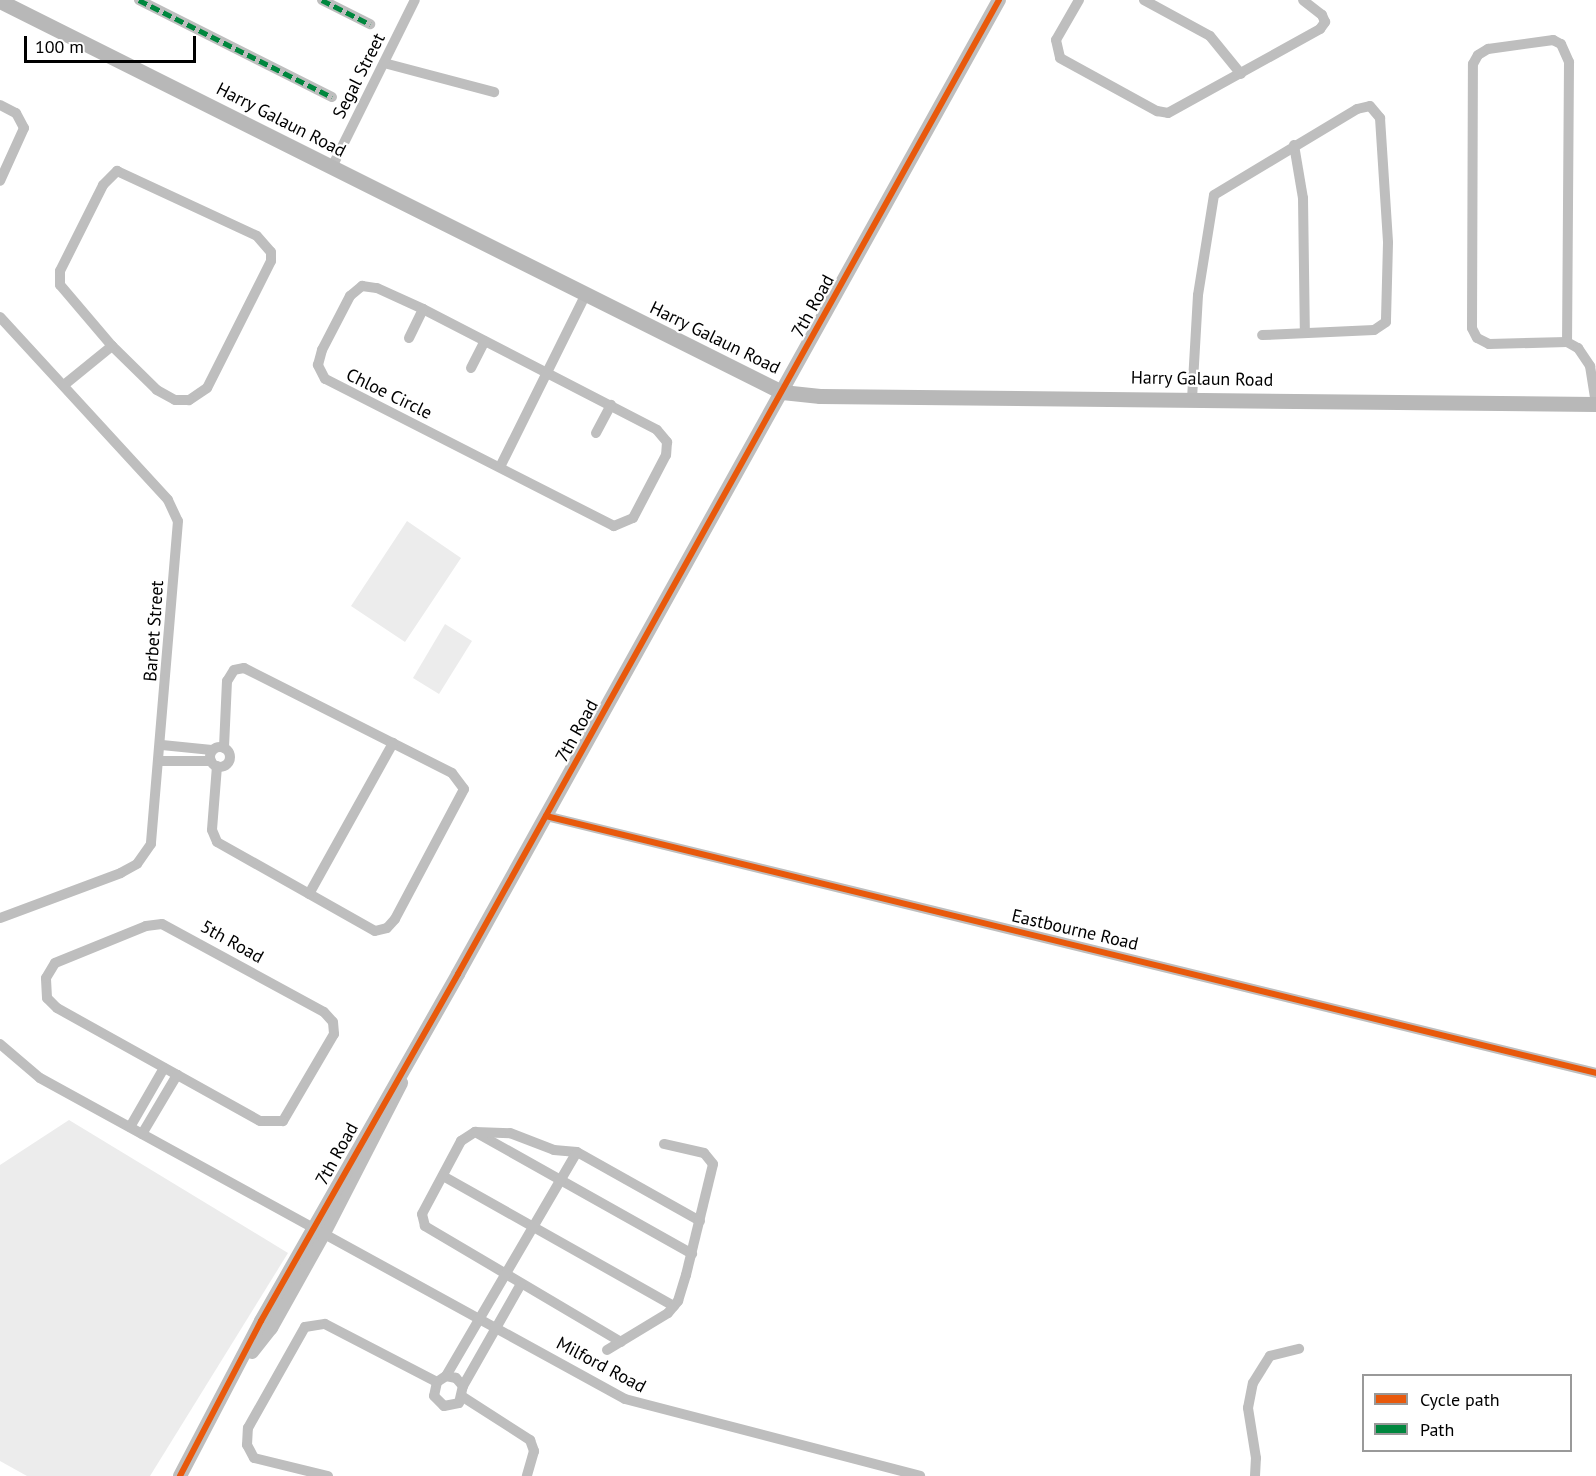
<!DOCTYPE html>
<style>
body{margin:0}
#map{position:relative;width:1596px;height:1476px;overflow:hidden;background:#fff;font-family:"PT Sans",sans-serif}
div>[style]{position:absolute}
.green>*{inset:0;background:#ececec}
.minor>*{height:10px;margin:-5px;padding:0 5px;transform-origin:5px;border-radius:5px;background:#bebebe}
.minor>.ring{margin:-5px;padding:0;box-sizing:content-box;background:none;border:10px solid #bebebe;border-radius:50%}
.tertiary>*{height:14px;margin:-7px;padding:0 7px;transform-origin:7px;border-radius:7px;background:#bebebe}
.secondary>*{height:15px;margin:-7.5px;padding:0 7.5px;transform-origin:7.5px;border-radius:7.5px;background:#b8b8b8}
.quiet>*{height:4.5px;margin-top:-2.25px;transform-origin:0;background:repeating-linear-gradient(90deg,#00873e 0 9px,transparent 0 13.5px)}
.cycleway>*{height:6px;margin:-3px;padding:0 3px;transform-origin:3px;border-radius:3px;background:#e8590c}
span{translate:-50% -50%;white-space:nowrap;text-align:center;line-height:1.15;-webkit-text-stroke:4.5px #fff;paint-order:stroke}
.street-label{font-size:18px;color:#000}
.legend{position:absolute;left:1362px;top:1374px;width:210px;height:78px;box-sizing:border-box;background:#fff;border:2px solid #999;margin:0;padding:8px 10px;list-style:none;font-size:18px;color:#000}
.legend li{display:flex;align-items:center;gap:12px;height:30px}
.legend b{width:30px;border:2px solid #999}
.scale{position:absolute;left:24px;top:36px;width:172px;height:27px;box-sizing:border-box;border:3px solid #000;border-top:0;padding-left:8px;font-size:18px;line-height:21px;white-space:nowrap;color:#000;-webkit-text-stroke:4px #fff;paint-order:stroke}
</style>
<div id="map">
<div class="green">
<i style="clip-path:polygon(407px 521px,461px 558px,405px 642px,351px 606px)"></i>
<i style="clip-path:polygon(445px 624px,472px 641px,439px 694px,413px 678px)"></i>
<i style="clip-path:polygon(69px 1120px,288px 1253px,150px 1476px,27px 1476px,0 1461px,0 1165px)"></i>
</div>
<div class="minor">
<i style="left:139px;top:0;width:216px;rotate:26.7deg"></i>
<i style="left:322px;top:0;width:54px;rotate:26.6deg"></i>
<i style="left:1079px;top:0;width:46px;rotate:119.9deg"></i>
<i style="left:1056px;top:40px;width:18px;rotate:77deg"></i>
<i style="left:1060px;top:58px;width:111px;rotate:28.7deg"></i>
<i style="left:1157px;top:111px;width:11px;rotate:10deg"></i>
<i style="left:1168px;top:113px;width:174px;rotate:-28.9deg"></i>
<i style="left:1320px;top:29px;width:9px;rotate:-54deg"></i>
<i style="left:1325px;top:22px;width:8px;rotate:-113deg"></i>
<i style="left:1322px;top:15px;width:24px;rotate:-142deg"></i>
<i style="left:1144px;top:0;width:75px;rotate:28.6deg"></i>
<i style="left:1210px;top:36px;width:49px;rotate:50.8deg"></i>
<i style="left:1553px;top:40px;width:9px;rotate:27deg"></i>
<i style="left:1561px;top:44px;width:20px;rotate:66deg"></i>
<i style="left:1569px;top:62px;width:280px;rotate:90.4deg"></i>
<i style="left:1567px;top:342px;width:78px;rotate:178.5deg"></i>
<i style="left:1489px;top:344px;width:13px;rotate:-153deg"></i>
<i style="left:1477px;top:338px;width:11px;rotate:-117deg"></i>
<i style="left:1472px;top:328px;width:264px;rotate:-89.8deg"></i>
<i style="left:1473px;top:64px;width:10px;rotate:-61deg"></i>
<i style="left:1478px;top:55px;width:12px;rotate:-31deg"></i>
<i style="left:1488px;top:49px;width:66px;rotate:-7.9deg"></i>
<i style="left:384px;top:63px;width:114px;rotate:14.8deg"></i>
<i style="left:0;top:105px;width:18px;rotate:27deg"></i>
<i style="left:16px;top:113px;width:17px;rotate:62deg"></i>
<i style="left:24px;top:128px;width:58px;rotate:114.4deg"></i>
<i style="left:1294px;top:145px;width:54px;rotate:80.4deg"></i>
<i style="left:1303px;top:198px;width:135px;rotate:89.2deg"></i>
<i style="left:332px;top:167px;width:186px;rotate:-63.6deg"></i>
<i style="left:117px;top:171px;width:154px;rotate:24.9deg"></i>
<i style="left:257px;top:236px;width:21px;rotate:49deg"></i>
<i style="left:271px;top:252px;width:9px;rotate:90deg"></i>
<i style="left:271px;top:261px;width:142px;rotate:116.7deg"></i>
<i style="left:207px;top:388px;width:22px;rotate:146deg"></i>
<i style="left:189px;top:400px;width:14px;rotate:180deg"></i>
<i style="left:175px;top:400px;width:21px;rotate:-151deg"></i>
<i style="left:157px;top:390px;width:63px;rotate:-135.6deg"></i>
<i style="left:112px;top:346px;width:80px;rotate:-130.4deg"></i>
<i style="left:60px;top:285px;width:14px;rotate:-90deg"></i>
<i style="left:60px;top:271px;width:96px;rotate:-63.4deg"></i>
<i style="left:103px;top:185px;width:20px;rotate:-45deg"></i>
<i style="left:362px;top:286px;width:15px;rotate:8deg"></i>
<i style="left:377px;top:288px;width:51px;rotate:24.5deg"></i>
<i style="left:423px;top:309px;width:263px;rotate:27.3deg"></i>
<i style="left:657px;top:430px;width:16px;rotate:50deg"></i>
<i style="left:667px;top:442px;width:13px;rotate:94deg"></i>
<i style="left:666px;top:455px;width:71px;rotate:117.6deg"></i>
<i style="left:633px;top:518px;width:21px;rotate:157deg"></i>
<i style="left:614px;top:526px;width:324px;rotate:-153deg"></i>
<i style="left:325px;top:379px;width:16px;rotate:-117deg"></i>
<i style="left:318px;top:365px;width:16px;rotate:-75deg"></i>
<i style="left:322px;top:350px;width:61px;rotate:-62.6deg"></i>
<i style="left:350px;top:296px;width:16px;rotate:-40deg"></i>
<i style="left:0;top:317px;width:248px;rotate:47.4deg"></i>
<i style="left:168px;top:500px;width:23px;rotate:65deg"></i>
<i style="left:178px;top:521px;width:324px;rotate:94.8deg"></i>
<i style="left:151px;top:844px;width:24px;rotate:125deg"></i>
<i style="left:137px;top:864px;width:18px;rotate:151deg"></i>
<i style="left:121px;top:873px;width:129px;rotate:159.6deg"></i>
<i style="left:409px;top:338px;width:32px;rotate:-64deg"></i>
<i style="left:1567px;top:342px;width:13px;rotate:29deg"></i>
<i style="left:1578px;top:348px;width:22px;rotate:56deg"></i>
<i style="left:1590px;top:366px;width:38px;rotate:81deg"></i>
<i style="left:471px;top:368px;width:30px;rotate:-63deg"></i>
<i style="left:64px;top:385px;width:62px;rotate:-39.1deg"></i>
<i style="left:1192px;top:399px;width:104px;rotate:-86.7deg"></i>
<i style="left:1198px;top:295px;width:101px;rotate:-80.9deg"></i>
<i style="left:1214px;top:195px;width:167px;rotate:-31deg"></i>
<i style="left:1357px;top:109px;width:13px;rotate:-13deg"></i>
<i style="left:1370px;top:106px;width:16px;rotate:50deg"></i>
<i style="left:1380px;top:118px;width:125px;rotate:86.3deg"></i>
<i style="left:1388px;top:243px;width:79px;rotate:91.5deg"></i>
<i style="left:1386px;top:322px;width:14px;rotate:146deg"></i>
<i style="left:1374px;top:330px;width:112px;rotate:177.4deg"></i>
<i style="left:596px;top:433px;width:32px;rotate:-62deg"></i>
<i style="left:500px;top:467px;width:191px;rotate:-63.6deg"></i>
<i style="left:162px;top:745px;width:50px;rotate:5.7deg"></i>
<i class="ring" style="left:210px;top:747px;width:10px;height:10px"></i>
<i style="left:160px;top:761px;width:51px"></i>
<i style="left:217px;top:766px;width:64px;rotate:94.5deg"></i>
<i style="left:212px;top:830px;width:13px;rotate:67deg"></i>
<i style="left:217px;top:842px;width:181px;rotate:29.4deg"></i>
<i style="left:375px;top:931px;width:12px;rotate:-14deg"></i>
<i style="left:387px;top:928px;width:12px;rotate:-48deg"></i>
<i style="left:395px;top:919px;width:147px;rotate:-62deg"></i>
<i style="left:464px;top:789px;width:20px;rotate:-127deg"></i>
<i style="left:452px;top:773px;width:233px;rotate:-153.2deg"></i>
<i style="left:244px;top:668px;width:10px;rotate:169deg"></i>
<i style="left:234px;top:670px;width:13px;rotate:122deg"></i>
<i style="left:227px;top:681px;width:67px;rotate:92.6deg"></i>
<i style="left:546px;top:816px;width:1081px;rotate:13.75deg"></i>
<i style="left:309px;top:894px;width:173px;rotate:-60.9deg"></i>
<i style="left:162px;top:924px;width:184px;rotate:28.5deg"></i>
<i style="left:324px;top:1012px;width:13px;rotate:48deg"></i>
<i style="left:333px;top:1022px;width:12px;rotate:85deg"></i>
<i style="left:334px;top:1034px;width:101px;rotate:120.4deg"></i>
<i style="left:283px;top:1121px;width:23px;rotate:180deg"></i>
<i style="left:260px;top:1121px;width:232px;rotate:-150.9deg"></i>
<i style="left:57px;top:1008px;width:14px;rotate:-135deg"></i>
<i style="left:47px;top:998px;width:20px;rotate:-93deg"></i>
<i style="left:46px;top:978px;width:17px;rotate:-59deg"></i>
<i style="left:55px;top:963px;width:98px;rotate:-22.1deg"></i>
<i style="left:146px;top:926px;width:16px;rotate:-7deg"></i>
<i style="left:0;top:1044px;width:52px;rotate:40.4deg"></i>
<i style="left:40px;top:1078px;width:667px;rotate:28.75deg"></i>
<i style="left:625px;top:1399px;width:305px;rotate:14.6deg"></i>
<i style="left:130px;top:1127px;width:68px;rotate:-60deg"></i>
<i style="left:475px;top:1132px;width:249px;rotate:29.3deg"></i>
<i style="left:142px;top:1134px;width:69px;rotate:-59.3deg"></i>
<i style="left:443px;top:1176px;width:265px;rotate:29.4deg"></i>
<i style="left:621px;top:1342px;width:228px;rotate:-149.4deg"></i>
<i style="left:425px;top:1226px;width:12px;rotate:-104deg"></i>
<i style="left:422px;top:1214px;width:83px;rotate:-61.9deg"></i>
<i style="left:461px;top:1141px;width:17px;rotate:-33deg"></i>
<i style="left:475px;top:1132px;width:35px;rotate:2deg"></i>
<i style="left:510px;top:1133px;width:47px;rotate:21.1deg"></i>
<i style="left:554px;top:1150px;width:23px;rotate:5deg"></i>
<i style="left:577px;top:1152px;width:141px;rotate:29.3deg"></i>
<i style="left:607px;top:1350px;width:71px;rotate:-31.2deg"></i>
<i style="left:668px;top:1313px;width:16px;rotate:-50deg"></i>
<i style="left:678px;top:1301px;width:27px;rotate:-73deg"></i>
<i style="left:686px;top:1275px;width:114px;rotate:-76.3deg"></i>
<i style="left:713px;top:1164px;width:14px;rotate:-129deg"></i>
<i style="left:704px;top:1153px;width:41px;rotate:-167.3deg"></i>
<i style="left:446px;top:1376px;width:259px;rotate:-59.7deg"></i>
<i style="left:463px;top:1386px;width:11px;rotate:-131deg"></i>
<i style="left:456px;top:1378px;width:10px;rotate:-169deg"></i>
<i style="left:446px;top:1376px;width:11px;rotate:146deg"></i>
<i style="left:437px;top:1382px;width:14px;rotate:102deg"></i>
<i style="left:434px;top:1396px;width:14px;rotate:45deg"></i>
<i style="left:444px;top:1406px;width:15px;rotate:-11deg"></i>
<i style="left:459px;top:1403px;width:17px;rotate:-77deg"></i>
<i style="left:463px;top:1386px;width:117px;rotate:-60.4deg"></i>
<i style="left:463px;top:1397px;width:80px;rotate:32.7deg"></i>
<i style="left:530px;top:1440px;width:12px;rotate:70deg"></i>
<i style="left:534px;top:1451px;width:26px;rotate:106deg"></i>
<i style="left:328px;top:1476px;width:76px;rotate:-166.3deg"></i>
<i style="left:254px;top:1458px;width:15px;rotate:-118deg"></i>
<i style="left:247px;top:1445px;width:17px;rotate:-87deg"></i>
<i style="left:248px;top:1428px;width:116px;rotate:-60.6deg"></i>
<i style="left:305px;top:1327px;width:20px;rotate:-9deg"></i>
<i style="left:325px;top:1324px;width:126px;rotate:27.4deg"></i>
<i style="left:1255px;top:1476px;width:18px;rotate:-87deg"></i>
<i style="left:1256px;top:1458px;width:51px;rotate:-99.1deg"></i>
<i style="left:1248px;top:1408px;width:25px;rotate:-79deg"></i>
<i style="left:1253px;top:1383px;width:32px;rotate:-58deg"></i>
<i style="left:1270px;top:1356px;width:30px;rotate:-14deg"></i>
</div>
<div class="tertiary">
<i style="left:252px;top:1352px;width:31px;rotate:-52deg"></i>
<i style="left:271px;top:1328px;width:107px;rotate:-60.8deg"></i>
<i style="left:323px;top:1235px;width:171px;rotate:-62.8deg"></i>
<i style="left:180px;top:1476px;width:175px;rotate:-62.4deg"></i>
<i style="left:261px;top:1321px;width:399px;rotate:-60.4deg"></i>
<i style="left:458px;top:974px;width:1114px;rotate:-60.95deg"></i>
</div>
<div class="secondary">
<i style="left:0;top:1px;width:874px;rotate:26.57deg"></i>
<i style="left:782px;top:392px;width:38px;rotate:6deg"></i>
<i style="left:820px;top:396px;width:776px;rotate:0.59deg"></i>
</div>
<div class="quiet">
<i style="left:139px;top:0;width:216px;rotate:26.7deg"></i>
<i style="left:322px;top:0;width:54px;rotate:26.6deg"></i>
</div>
<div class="cycleway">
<i style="left:546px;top:816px;width:1081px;rotate:13.75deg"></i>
<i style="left:180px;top:1476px;width:175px;rotate:-62.4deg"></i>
<i style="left:261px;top:1321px;width:399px;rotate:-60.4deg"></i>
<i style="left:458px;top:974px;width:1114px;rotate:-60.95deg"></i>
</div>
<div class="street-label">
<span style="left:359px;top:76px;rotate:-63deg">Segal Street</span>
<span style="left:281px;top:120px;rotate:27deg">Harry Galaun Road</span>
<span style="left:813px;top:306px;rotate:-61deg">7th Road</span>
<span style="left:715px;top:338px;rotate:26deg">Harry Galaun Road</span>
<span style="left:1202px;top:379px;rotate:1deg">Harry Galaun Road</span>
<span style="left:389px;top:394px;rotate:26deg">Chloe Circle</span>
<span style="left:154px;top:631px;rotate:-86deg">Barbet Street</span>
<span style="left:577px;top:731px;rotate:-61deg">7th Road</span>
<span style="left:1075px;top:930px;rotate:13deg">Eastbourne Road</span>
<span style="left:232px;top:942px;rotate:29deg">5th Road</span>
<span style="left:337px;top:1154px;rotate:-61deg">7th Road</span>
<span style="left:601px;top:1365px;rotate:28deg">Milford Road</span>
</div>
<ul class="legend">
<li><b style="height:8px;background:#e8590c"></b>Cycle path</li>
<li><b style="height:8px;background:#00873e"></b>Path</li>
</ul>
<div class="scale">100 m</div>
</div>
